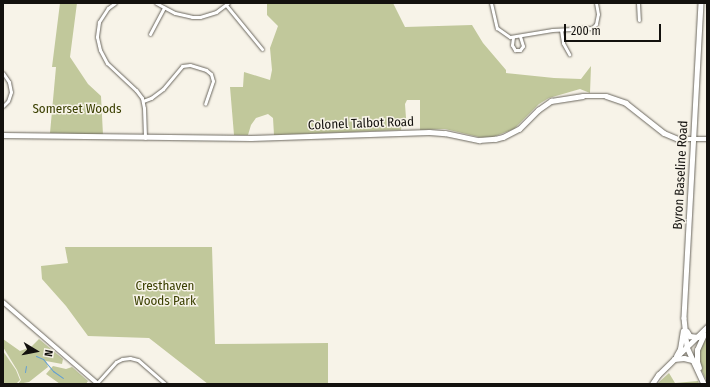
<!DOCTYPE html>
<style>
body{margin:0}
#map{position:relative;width:710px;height:387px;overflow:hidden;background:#f7f3e8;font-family:"Fira Sans Condensed",sans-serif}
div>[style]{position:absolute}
.green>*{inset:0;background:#c1c89b}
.stream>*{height:1px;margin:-0.5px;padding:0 0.5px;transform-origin:0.5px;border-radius:0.5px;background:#609ed3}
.roads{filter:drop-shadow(0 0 1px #6b675e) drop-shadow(0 0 1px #6b675e)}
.minor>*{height:3px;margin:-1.5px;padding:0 1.5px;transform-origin:1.5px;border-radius:1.5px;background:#fff}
.tertiary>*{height:4px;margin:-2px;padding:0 2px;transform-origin:2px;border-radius:2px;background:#fff}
.secondary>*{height:4.5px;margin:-2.25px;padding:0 2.25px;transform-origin:2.25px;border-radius:2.25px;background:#fff}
span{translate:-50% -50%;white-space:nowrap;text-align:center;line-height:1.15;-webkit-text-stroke:3px #f7f3e8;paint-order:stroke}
.park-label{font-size:13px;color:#3b4002}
.street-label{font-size:13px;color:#13110e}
.frame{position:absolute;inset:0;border:4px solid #13110e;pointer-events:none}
.north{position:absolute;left:16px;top:331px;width:40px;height:40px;-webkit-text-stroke:3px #f7f3e8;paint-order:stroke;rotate:100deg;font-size:11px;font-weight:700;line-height:16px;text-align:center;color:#13110e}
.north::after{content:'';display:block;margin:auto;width:14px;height:18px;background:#13110e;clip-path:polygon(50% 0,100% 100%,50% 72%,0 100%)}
.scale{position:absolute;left:564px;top:24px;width:97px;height:18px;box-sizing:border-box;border:2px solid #13110e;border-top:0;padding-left:5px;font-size:12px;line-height:14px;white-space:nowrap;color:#13110e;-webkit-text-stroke:3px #f7f3e8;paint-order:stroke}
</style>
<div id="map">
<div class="green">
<i style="clip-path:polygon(60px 3px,77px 3px,70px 57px,88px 84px,101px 96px,103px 135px,50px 133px,56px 67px,52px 67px)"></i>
<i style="clip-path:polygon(267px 3px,393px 3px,405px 27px,472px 25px,483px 43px,506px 70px,506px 73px,554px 78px,581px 79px,591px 66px,590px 93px,580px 89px,549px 98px,539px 104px,514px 129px,493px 137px,483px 138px,445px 129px,420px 130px,420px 100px,407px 100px,405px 104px,406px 118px,402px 124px,401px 130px,274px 135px,273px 118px,268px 114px,256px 118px,251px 125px,248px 135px,234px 135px,230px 87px,243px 87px,244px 72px,270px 80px,272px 70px,270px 48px,278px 26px,267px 15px)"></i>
<i style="clip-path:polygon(65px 247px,212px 247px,215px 344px,328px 343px,328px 384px,208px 384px,149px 338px,88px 336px,66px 306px,42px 279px,41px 266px,68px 263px)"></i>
<i style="clip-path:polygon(707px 335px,707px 382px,700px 367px,699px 350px)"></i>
<i style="clip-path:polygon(3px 339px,20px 351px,31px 347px,39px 339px,63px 359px,62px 364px,46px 361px,48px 367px,29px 382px,18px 384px,21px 380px,17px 370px,3px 347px)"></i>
<i style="clip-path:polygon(3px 351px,16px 370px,20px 380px,16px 384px,3px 384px)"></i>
<i style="clip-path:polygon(53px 366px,66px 369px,72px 367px,88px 381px,86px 384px,60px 384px,46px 374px)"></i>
<i style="clip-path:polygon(669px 373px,675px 383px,698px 381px,699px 384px,657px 384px)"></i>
</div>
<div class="stream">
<i style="left:36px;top:356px;width:8px;rotate:23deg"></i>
<i style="left:43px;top:359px;width:16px;rotate:50deg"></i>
<i style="left:53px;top:371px;width:12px;rotate:35deg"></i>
<i style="left:25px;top:372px;width:6px;rotate:-81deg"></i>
</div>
<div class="roads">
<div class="minor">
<i style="left:115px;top:3px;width:9px;rotate:144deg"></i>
<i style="left:108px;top:8px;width:17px;rotate:123deg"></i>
<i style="left:99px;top:22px;width:15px;rotate:98deg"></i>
<i style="left:97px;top:37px;width:13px;rotate:77deg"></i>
<i style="left:100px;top:50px;width:15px;rotate:62deg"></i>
<i style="left:107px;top:63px;width:40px;rotate:43deg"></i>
<i style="left:136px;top:90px;width:10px;rotate:53deg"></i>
<i style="left:142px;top:98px;width:10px;rotate:79deg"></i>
<i style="left:144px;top:108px;width:30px;rotate:88deg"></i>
<i style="left:156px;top:3px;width:21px;rotate:28deg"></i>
<i style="left:175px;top:13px;width:17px;rotate:13deg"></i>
<i style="left:192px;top:17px;width:8px"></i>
<i style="left:200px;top:17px;width:17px;rotate:-17deg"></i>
<i style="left:216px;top:12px;width:15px;rotate:-37deg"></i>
<i style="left:491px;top:3px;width:26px;rotate:77deg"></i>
<i style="left:497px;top:28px;width:16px;rotate:35deg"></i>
<i style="left:510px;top:37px;width:43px;rotate:-9.5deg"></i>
<i style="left:552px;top:30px;width:40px;rotate:-2.9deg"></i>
<i style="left:592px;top:28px;width:6px;rotate:-45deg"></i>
<i style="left:596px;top:24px;width:10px;rotate:-79deg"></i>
<i style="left:598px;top:14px;width:11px;rotate:-100deg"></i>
<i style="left:638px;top:3px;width:17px;rotate:87deg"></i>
<i style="left:226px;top:5px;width:57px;rotate:50.7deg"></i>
<i style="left:561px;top:30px;width:13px;rotate:81deg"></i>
<i style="left:563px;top:43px;width:13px;rotate:61deg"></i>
<i style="left:150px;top:34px;width:30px;rotate:-62deg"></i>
<i style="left:513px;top:37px;width:8px;rotate:97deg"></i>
<i style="left:512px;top:45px;width:6px;rotate:59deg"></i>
<i style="left:515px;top:50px;width:5px"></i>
<i style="left:520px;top:50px;width:5px;rotate:-53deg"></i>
<i style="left:523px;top:46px;width:10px;rotate:-107deg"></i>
<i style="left:3px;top:73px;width:11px;rotate:56deg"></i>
<i style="left:9px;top:82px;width:10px;rotate:79deg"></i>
<i style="left:11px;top:92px;width:9px;rotate:108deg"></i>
<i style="left:8px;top:101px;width:7px;rotate:135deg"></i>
<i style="left:143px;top:101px;width:9px;rotate:-21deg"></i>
<i style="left:151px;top:98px;width:15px;rotate:-37deg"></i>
<i style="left:163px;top:89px;width:30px;rotate:-50deg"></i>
<i style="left:182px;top:66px;width:8px;rotate:-7deg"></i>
<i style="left:190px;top:65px;width:17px;rotate:17deg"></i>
<i style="left:206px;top:70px;width:6px;rotate:39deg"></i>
<i style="left:211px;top:74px;width:7px;rotate:74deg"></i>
<i style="left:213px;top:81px;width:24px;rotate:109deg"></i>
<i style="left:97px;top:383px;width:28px;rotate:-48deg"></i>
<i style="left:116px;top:362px;width:7px;rotate:-27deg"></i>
<i style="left:122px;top:359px;width:8px;rotate:-7deg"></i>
<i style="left:130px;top:358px;width:8px;rotate:14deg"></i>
<i style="left:138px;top:360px;width:37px;rotate:41deg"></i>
</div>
<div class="tertiary">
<i style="left:693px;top:139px;width:14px"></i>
<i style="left:3px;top:302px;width:125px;rotate:40.8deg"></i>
</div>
<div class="secondary">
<i style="left:701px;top:3px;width:315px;rotate:93.1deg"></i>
<i style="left:684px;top:318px;width:29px;rotate:84deg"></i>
<i style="left:687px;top:347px;width:41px;rotate:65.3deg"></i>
<i style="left:3px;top:135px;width:248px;rotate:0.7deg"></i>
<i style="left:251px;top:138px;width:178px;rotate:-1.9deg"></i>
<i style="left:429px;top:132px;width:16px;rotate:4deg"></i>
<i style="left:445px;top:133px;width:35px;rotate:12deg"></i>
<i style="left:479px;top:140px;width:16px;rotate:-4deg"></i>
<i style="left:495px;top:139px;width:8px;rotate:-14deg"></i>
<i style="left:503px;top:137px;width:18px;rotate:-27deg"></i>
<i style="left:519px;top:129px;width:27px;rotate:-45deg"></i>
<i style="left:538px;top:110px;width:16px;rotate:-35deg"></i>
<i style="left:551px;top:101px;width:32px;rotate:-9deg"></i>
<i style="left:583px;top:96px;width:23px"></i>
<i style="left:606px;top:96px;width:21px;rotate:19deg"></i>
<i style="left:626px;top:103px;width:48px;rotate:38.3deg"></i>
<i style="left:664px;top:133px;width:15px;rotate:23deg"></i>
<i style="left:678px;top:139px;width:15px"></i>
<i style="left:687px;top:331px;width:6px;rotate:59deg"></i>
<i style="left:690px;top:336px;width:8px;rotate:7deg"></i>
<i style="left:676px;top:356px;width:8px;rotate:-60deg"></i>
<i style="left:680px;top:349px;width:18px;rotate:-81deg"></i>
<i style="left:674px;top:359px;width:10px;rotate:-6deg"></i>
<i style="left:684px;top:358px;width:8px;rotate:14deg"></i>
<i style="left:699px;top:368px;width:6px;rotate:-108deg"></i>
<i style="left:697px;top:362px;width:12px;rotate:-90deg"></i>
<i style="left:697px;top:350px;width:17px;rotate:-66deg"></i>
<i style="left:652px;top:384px;width:11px;rotate:-56deg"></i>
<i style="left:658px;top:375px;width:69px;rotate:-44.4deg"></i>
</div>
</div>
<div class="park-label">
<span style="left:77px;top:109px">Somerset Woods</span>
<span style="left:165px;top:294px">Cresthaven<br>Woods Park</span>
</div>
<div class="street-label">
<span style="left:361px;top:124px;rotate:-2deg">Colonel Talbot Road</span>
<span style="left:681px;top:175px;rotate:-87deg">Byron Baseline Road</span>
</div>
<div class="frame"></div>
<div class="north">N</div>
<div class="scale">200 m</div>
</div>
